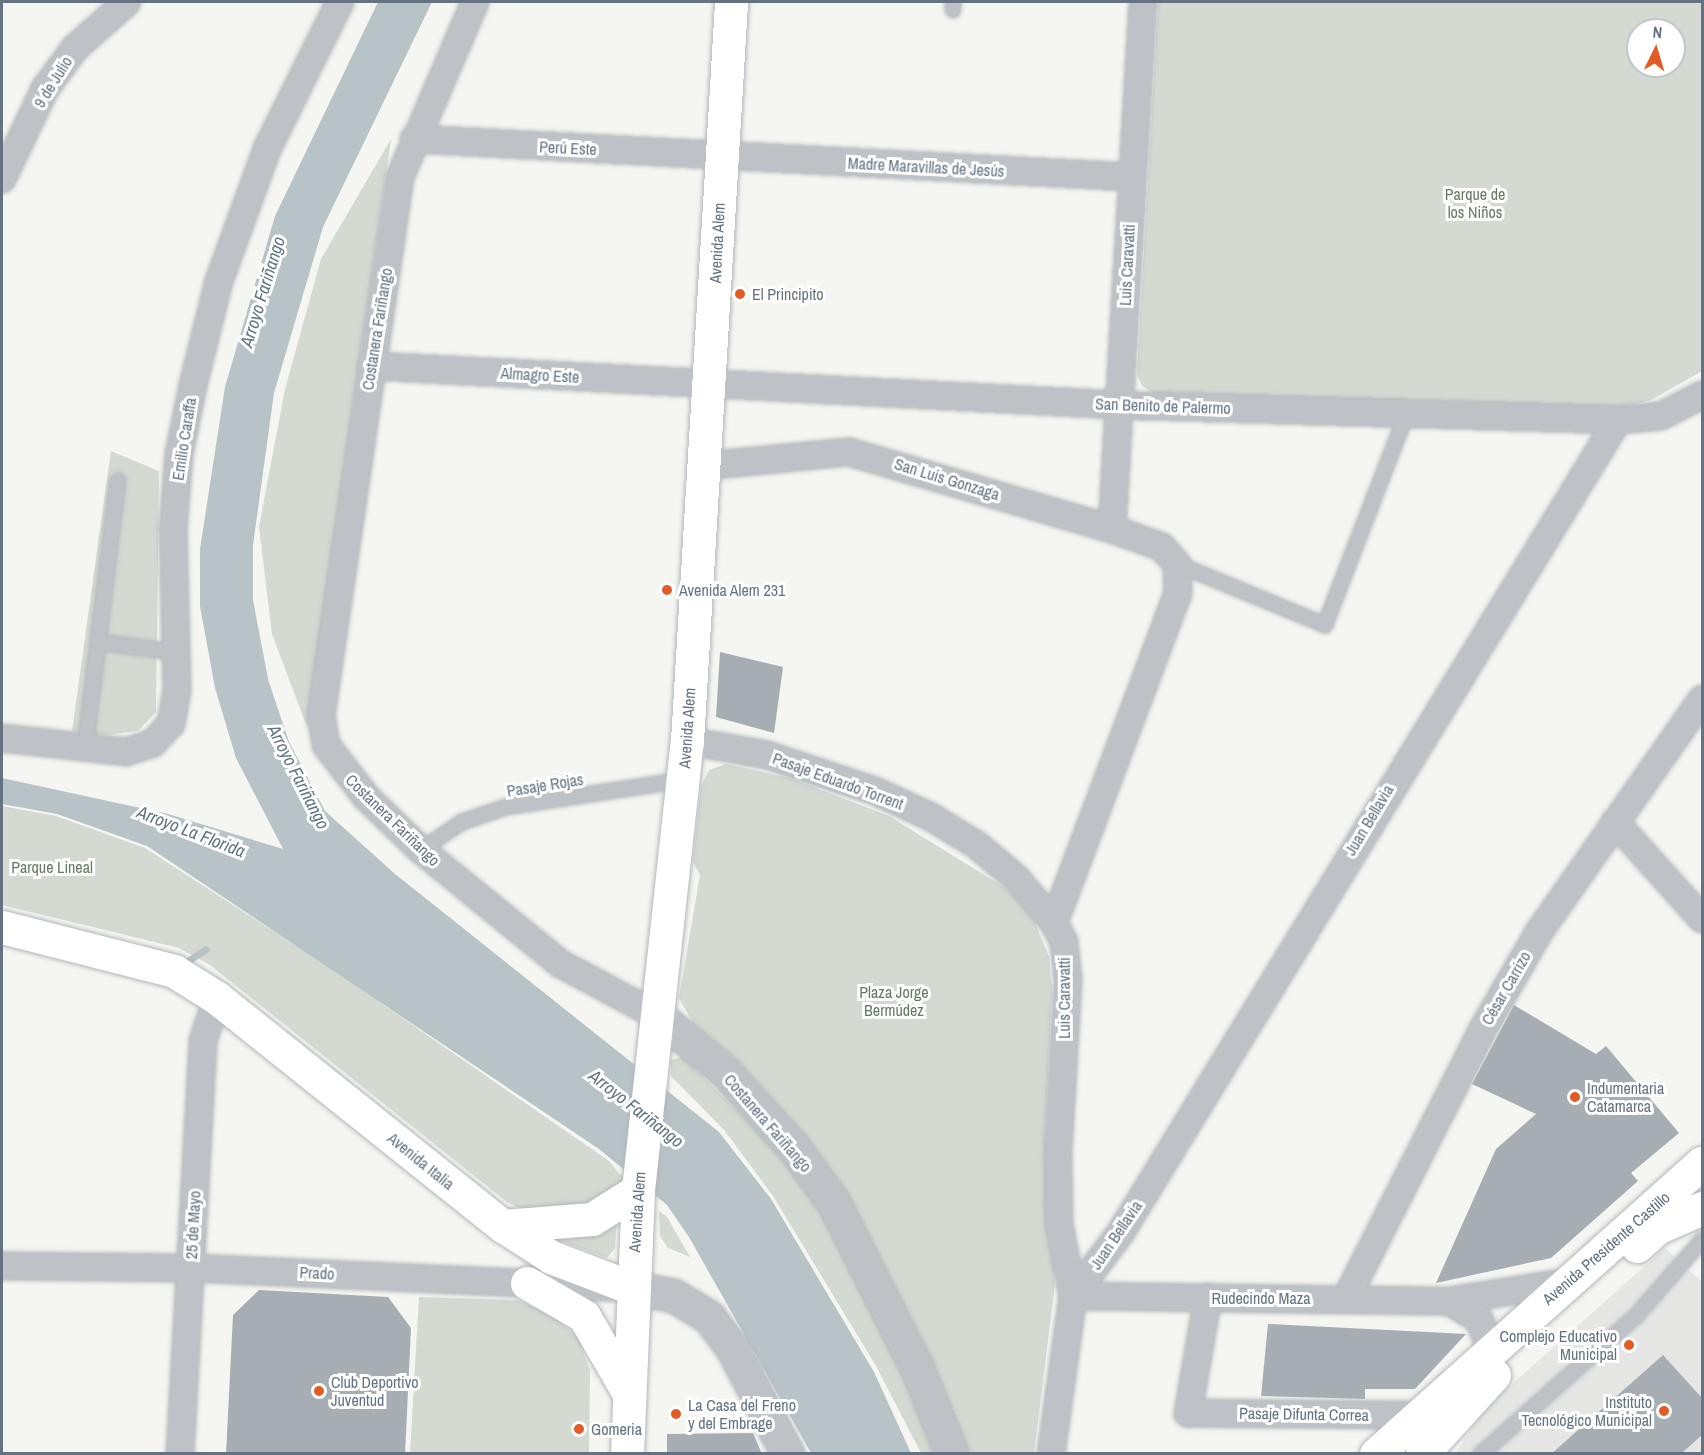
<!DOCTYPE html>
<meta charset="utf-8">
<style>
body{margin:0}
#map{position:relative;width:1704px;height:1455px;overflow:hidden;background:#f5f5f1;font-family:"Archivo Narrow",sans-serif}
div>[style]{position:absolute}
.built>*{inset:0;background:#e6e7e5}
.green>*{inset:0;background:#d4dad1}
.water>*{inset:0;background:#b8c3c8}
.stream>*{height:7px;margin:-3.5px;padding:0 3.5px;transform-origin:3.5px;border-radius:3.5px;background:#b8c3c8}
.building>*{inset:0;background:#a6aeb4}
.roads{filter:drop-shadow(0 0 2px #b2b7bc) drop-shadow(0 0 2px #b2b7bc)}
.service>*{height:14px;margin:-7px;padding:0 7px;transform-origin:7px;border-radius:7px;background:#bec1c5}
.minor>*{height:26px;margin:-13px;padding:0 13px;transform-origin:13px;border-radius:13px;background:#bec1c5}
.tertiary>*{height:32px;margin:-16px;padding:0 16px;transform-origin:16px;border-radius:16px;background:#bec1c5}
.secondary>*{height:33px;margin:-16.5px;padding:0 16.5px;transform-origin:16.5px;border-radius:16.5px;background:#fff}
.primary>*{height:33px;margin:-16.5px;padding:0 16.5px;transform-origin:16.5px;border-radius:16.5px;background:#fff}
.dots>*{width:16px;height:16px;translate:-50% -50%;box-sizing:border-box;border:3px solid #fff;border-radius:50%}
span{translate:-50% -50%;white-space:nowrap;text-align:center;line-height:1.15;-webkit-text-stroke:6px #fff;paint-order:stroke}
.street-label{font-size:16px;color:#647382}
.park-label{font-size:16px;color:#667a63}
.poi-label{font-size:16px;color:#647382}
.left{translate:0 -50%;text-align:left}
.right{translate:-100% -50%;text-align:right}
.water-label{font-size:18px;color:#60757f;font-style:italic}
.frame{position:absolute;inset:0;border:3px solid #647382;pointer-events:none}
.north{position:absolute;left:1626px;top:18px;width:60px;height:60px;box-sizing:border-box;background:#fff;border:2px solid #c1c7cd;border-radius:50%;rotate:5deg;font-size:16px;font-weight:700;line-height:24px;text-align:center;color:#647382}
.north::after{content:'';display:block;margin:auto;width:21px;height:27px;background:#e25b25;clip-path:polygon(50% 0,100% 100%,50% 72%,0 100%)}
</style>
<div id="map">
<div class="built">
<i style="clip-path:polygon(1665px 1248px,1702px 1282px,1702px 1453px,1455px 1454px,1485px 1408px)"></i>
</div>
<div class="green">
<i style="clip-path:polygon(evenodd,1158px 2px,1702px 2px,1702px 371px,1651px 400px,1615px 409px,1154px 393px,1142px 386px,1137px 374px,1158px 2px,1638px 30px,1674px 30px,1674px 66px,1638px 66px,1638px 30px)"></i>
<i style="clip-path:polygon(391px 139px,307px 727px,272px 634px,259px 527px,285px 389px,321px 259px)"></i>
<i style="clip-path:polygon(111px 451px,159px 471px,156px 712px,138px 731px,104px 735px,72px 731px)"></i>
<i style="clip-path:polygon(726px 764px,790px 778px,889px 816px,1007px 889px,1033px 918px,1049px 957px,1052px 990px,1045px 1133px,1055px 1284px,1034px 1453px,967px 1453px,930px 1362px,845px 1195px,806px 1139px,736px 1059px,694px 1025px,679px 998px,700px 875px,693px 862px,701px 786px,709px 770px)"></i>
<i style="clip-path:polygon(2px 806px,56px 816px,145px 848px,326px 965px,609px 1161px,623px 1178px,620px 1190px,613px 1199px,530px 1213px,507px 1202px,210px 965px,179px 948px,2px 905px)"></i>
<i style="clip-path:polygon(683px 1057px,786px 1160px,824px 1211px,904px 1373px,934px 1453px,921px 1453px,876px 1366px,773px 1196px,725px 1131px,671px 1076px,671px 1060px)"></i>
<i style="clip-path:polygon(659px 1211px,667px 1217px,690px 1257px,668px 1248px,660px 1236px)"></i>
<i style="clip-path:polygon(617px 1217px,615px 1248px,607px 1258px,550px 1237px)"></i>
<i style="clip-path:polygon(419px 1297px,517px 1300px,551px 1314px,578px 1337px,590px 1370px,589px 1453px,410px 1454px)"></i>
</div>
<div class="water">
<i style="clip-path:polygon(378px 2px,432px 2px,323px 227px,274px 393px,253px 545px,253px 600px,268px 679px,289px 742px,325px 811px,395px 874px,719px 1132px,771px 1199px,874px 1372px,911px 1453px,811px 1453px,689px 1237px,667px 1205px,599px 1149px,147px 846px,57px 814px,2px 804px,2px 778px,168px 814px,283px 849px,236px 758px,215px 688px,200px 606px,200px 549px,225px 387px,275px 216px)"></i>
</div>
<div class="stream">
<i style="left:183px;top:964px;width:27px;rotate:-33deg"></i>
</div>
<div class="building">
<i style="clip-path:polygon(720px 652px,783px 667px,774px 733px,716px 717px)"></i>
<i style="clip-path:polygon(1514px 1005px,1596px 1054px,1606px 1046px,1679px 1133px,1631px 1173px,1638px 1181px,1551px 1258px,1436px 1283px,1496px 1149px,1536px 1114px,1472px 1084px)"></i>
<i style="clip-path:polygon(259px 1290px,388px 1297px,411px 1328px,405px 1454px,226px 1454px,233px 1315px)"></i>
<i style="clip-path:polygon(1268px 1324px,1466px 1334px,1415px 1389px,1365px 1389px,1365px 1399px,1261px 1396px)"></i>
<i style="clip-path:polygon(1663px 1355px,1702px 1398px,1702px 1435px,1681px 1454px,1551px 1454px)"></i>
<i style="clip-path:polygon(753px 1433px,762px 1454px,667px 1454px,667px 1434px)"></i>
</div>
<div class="roads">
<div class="service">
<i style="left:953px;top:10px;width:8px;rotate:-90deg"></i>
<i style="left:1177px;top:564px;width:160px;rotate:22.4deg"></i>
<i style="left:1325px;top:625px;width:227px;rotate:-68.9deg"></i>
<i style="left:98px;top:642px;width:77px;rotate:7.5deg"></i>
<i style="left:85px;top:749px;width:270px;rotate:-83deg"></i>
<i style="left:421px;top:850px;width:50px;rotate:-34.3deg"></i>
<i style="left:462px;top:822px;width:46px;rotate:-18.8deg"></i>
<i style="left:506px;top:807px;width:178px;rotate:-8.7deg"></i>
<i style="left:1481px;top:1454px;width:208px;rotate:-41.7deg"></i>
<i style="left:1636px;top:1316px;width:101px;rotate:-49deg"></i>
</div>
<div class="minor">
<i style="left:475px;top:2px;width:190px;rotate:113.2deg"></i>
<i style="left:400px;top:177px;width:545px;rotate:98.34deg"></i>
<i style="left:321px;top:716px;width:29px;rotate:80deg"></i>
<i style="left:326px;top:745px;width:67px;rotate:52.3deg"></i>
<i style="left:367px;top:798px;width:75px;rotate:43.9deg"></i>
<i style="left:421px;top:850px;width:181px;rotate:39.2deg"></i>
<i style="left:561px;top:964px;width:110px;rotate:28.2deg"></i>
<i style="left:414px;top:139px;width:718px;rotate:3.03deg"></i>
<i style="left:2px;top:179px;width:100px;rotate:-64.5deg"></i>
<i style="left:45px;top:89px;width:51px;rotate:-53.8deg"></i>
<i style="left:75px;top:48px;width:69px;rotate:-41.5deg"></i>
<i style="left:371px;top:366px;width:749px;rotate:2.98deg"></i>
<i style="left:1119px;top:405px;width:499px;rotate:1.7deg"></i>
<i style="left:703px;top:466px;width:147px;rotate:-5.5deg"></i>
<i style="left:849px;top:452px;width:274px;rotate:16.3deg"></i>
<i style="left:1112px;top:529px;width:53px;rotate:19.8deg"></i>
<i style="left:1162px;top:547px;width:23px;rotate:49deg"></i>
<i style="left:1177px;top:564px;width:29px;rotate:88deg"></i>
<i style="left:1178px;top:593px;width:353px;rotate:110.6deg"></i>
<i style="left:1054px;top:923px;width:21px;rotate:62deg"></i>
<i style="left:1064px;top:942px;width:36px;rotate:84deg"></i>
<i style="left:1068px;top:978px;width:176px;rotate:93.3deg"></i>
<i style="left:1058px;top:1154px;width:70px;rotate:89.2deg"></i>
<i style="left:1059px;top:1224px;width:73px;rotate:79deg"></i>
<i style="left:1073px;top:1296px;width:160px;rotate:97.9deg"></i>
<i style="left:1112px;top:529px;width:528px;rotate:-86.63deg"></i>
<i style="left:2px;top:738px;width:125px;rotate:6.4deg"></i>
<i style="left:126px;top:752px;width:28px;rotate:-18deg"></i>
<i style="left:153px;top:743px;width:26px;rotate:-47deg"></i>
<i style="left:171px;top:724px;width:35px;rotate:-80deg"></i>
<i style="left:177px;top:690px;width:161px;rotate:-91.4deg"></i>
<i style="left:173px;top:529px;width:75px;rotate:-85.4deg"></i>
<i style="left:179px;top:454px;width:70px;rotate:-78.5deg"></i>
<i style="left:193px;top:385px;width:107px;rotate:-76deg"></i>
<i style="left:219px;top:281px;width:140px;rotate:-70deg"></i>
<i style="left:267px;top:149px;width:164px;rotate:-63.6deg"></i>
<i style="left:687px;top:741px;width:81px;rotate:9.9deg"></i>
<i style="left:767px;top:755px;width:114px;rotate:18.4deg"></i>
<i style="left:875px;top:791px;width:62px;rotate:24.9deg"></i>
<i style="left:931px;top:817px;width:54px;rotate:31.3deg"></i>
<i style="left:977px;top:845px;width:52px;rotate:40.4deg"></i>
<i style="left:1017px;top:879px;width:57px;rotate:49.9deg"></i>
<i style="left:1615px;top:822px;width:130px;rotate:48.1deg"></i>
<i style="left:2px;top:1266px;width:189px;rotate:0.6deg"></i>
<i style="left:191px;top:1268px;width:422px;rotate:2.6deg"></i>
<i style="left:1073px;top:1296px;width:80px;rotate:-53.1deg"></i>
<i style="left:1121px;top:1232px;width:952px;rotate:-58.53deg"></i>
<i style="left:1618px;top:420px;width:43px;rotate:-5.3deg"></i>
<i style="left:1661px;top:416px;width:46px;rotate:-27.1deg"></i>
<i style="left:1073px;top:1296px;width:376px;rotate:0.8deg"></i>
<i style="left:1449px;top:1301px;width:120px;rotate:-9.1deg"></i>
<i style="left:1208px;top:1297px;width:118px;rotate:99.8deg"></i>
<i style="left:1188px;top:1413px;width:231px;rotate:0.5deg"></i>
<i style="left:1346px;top:1299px;width:303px;rotate:-63.1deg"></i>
<i style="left:1483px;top:1029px;width:112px;rotate:-60deg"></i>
<i style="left:1539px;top:932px;width:284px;rotate:-55deg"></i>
<i style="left:1449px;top:1301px;width:35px;rotate:31deg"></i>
<i style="left:1479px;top:1319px;width:33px;rotate:69deg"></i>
<i style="left:180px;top:1454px;width:414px;rotate:-86.8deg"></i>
<i style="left:203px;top:1041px;width:45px;rotate:-72deg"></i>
</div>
<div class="tertiary">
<i style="left:658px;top:1016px;width:87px;rotate:39.9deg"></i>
<i style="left:725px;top:1072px;width:103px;rotate:47.8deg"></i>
<i style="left:794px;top:1148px;width:68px;rotate:54deg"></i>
<i style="left:834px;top:1203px;width:184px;rotate:63.2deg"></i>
<i style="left:917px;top:1367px;width:94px;rotate:68.1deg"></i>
<i style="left:632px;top:1288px;width:43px;rotate:10.8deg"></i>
<i style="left:674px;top:1296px;width:41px;rotate:31deg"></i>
<i style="left:709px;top:1317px;width:40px;rotate:53deg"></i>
<i style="left:733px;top:1349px;width:119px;rotate:62.4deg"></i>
</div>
<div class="secondary">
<i style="left:2px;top:927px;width:178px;rotate:14.3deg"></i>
<i style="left:174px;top:971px;width:51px;rotate:32.1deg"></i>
<i style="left:217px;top:998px;width:366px;rotate:38.6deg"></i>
<i style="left:503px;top:1226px;width:57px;rotate:32.9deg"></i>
<i style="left:551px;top:1257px;width:87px;rotate:20.9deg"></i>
<i style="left:1637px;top:1246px;width:27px;rotate:-42deg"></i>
<i style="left:1657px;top:1228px;width:49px;rotate:-24deg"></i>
<i style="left:1376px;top:1454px;width:437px;rotate:-41.8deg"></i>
<i style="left:1422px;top:1454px;width:107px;rotate:-47.7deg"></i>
</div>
<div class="primary">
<i style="left:503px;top:1226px;width:89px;rotate:-4.5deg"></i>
<i style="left:592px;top:1219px;width:54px;rotate:-32.2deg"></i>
<i style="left:527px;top:1283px;width:66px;rotate:30.1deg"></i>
<i style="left:584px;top:1316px;width:88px;rotate:59.9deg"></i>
<i style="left:627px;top:1454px;width:264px;rotate:-87.6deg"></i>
<i style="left:638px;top:1190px;width:452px;rotate:-83.8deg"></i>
<i style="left:687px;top:741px;width:740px;rotate:-86.59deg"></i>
</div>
</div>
<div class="dots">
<i style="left:740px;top:294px;background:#e25b25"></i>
<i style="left:667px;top:590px;background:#e25b25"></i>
<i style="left:1575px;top:1097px;background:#e25b25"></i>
<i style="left:1629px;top:1345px;background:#e25b25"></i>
<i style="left:319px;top:1391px;background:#e25b25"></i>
<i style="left:1664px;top:1411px;background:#e25b25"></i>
<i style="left:676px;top:1414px;background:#e25b25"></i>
<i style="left:579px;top:1429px;background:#e25b25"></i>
</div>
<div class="street-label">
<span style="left:53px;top:82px;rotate:-58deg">9 de Julio</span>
<span style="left:568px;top:148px;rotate:3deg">Perú Este</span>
<span style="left:926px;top:167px;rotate:3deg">Madre Maravillas de Jesús</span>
<span style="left:717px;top:243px;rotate:-87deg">Avenida Alem</span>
<span style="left:1127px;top:265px;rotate:-87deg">Luis Caravatti</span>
<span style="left:377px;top:329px;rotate:-81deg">Costanera Fariñango</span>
<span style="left:540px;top:375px;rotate:3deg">Almagro Este</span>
<span style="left:1163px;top:406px;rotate:2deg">San Benito de Palermo</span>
<span style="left:184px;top:439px;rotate:-81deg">Emilio Caraffa</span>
<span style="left:947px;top:479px;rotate:17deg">San Luis Gonzaga</span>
<span style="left:687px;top:728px;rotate:-86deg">Avenida Alem</span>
<span style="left:838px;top:781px;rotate:20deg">Pasaje Eduardo Torrent</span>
<span style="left:545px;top:785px;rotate:-9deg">Pasaje Rojas</span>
<span style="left:393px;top:820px;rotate:44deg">Costanera Fariñango</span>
<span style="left:1369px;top:820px;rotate:-59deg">Juan Bellavia</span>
<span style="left:1506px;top:988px;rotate:-60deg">César Carrizo</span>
<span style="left:1064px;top:998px;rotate:-90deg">Luis Caravatti</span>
<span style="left:768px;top:1123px;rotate:49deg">Costanera Fariñango</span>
<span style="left:421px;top:1161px;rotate:39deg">Avenida Italia</span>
<span style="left:637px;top:1212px;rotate:-86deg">Avenida Alem</span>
<span style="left:193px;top:1225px;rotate:-87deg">25 de Mayo</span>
<span style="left:1116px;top:1235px;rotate:-56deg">Juan Bellavia</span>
<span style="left:1606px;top:1248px;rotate:-41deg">Avenida Presidente Castillo</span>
<span style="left:317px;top:1273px;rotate:3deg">Prado</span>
<span style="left:1261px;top:1298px">Rudecindo Maza</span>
<span style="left:1304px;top:1414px;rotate:1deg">Pasaje Difunta Correa</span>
</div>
<div class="park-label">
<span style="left:1475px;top:203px">Parque de<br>los Niños</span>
<span style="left:52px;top:867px">Parque Lineal</span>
<span style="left:894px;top:1001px">Plaza Jorge<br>Bermúdez</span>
</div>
<div class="poi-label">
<span class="left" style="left:752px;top:294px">El Principito</span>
<span class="left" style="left:679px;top:590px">Avenida Alem 231</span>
<span class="left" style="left:1587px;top:1097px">Indumentaria<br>Catamarca</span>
<span class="right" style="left:1617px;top:1345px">Complejo Educativo<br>Municipal</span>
<span class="left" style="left:331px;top:1391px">Club Deportivo<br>Juventud</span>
<span class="right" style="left:1652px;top:1411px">Instituto<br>Tecnológico Municipal</span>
<span class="left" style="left:688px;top:1414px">La Casa del Freno<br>y del Embrage</span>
<span class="left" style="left:591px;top:1429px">Gomeria</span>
</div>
<div class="water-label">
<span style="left:263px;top:292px;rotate:-73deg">Arroyo Fariñango</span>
<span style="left:298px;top:777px;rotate:63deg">Arroyo Fariñango</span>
<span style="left:191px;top:832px;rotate:21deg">Arroyo La Florida</span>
<span style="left:636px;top:1109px;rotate:38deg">Arroyo Fariñango</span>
</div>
<div class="frame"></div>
<div class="north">N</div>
</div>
